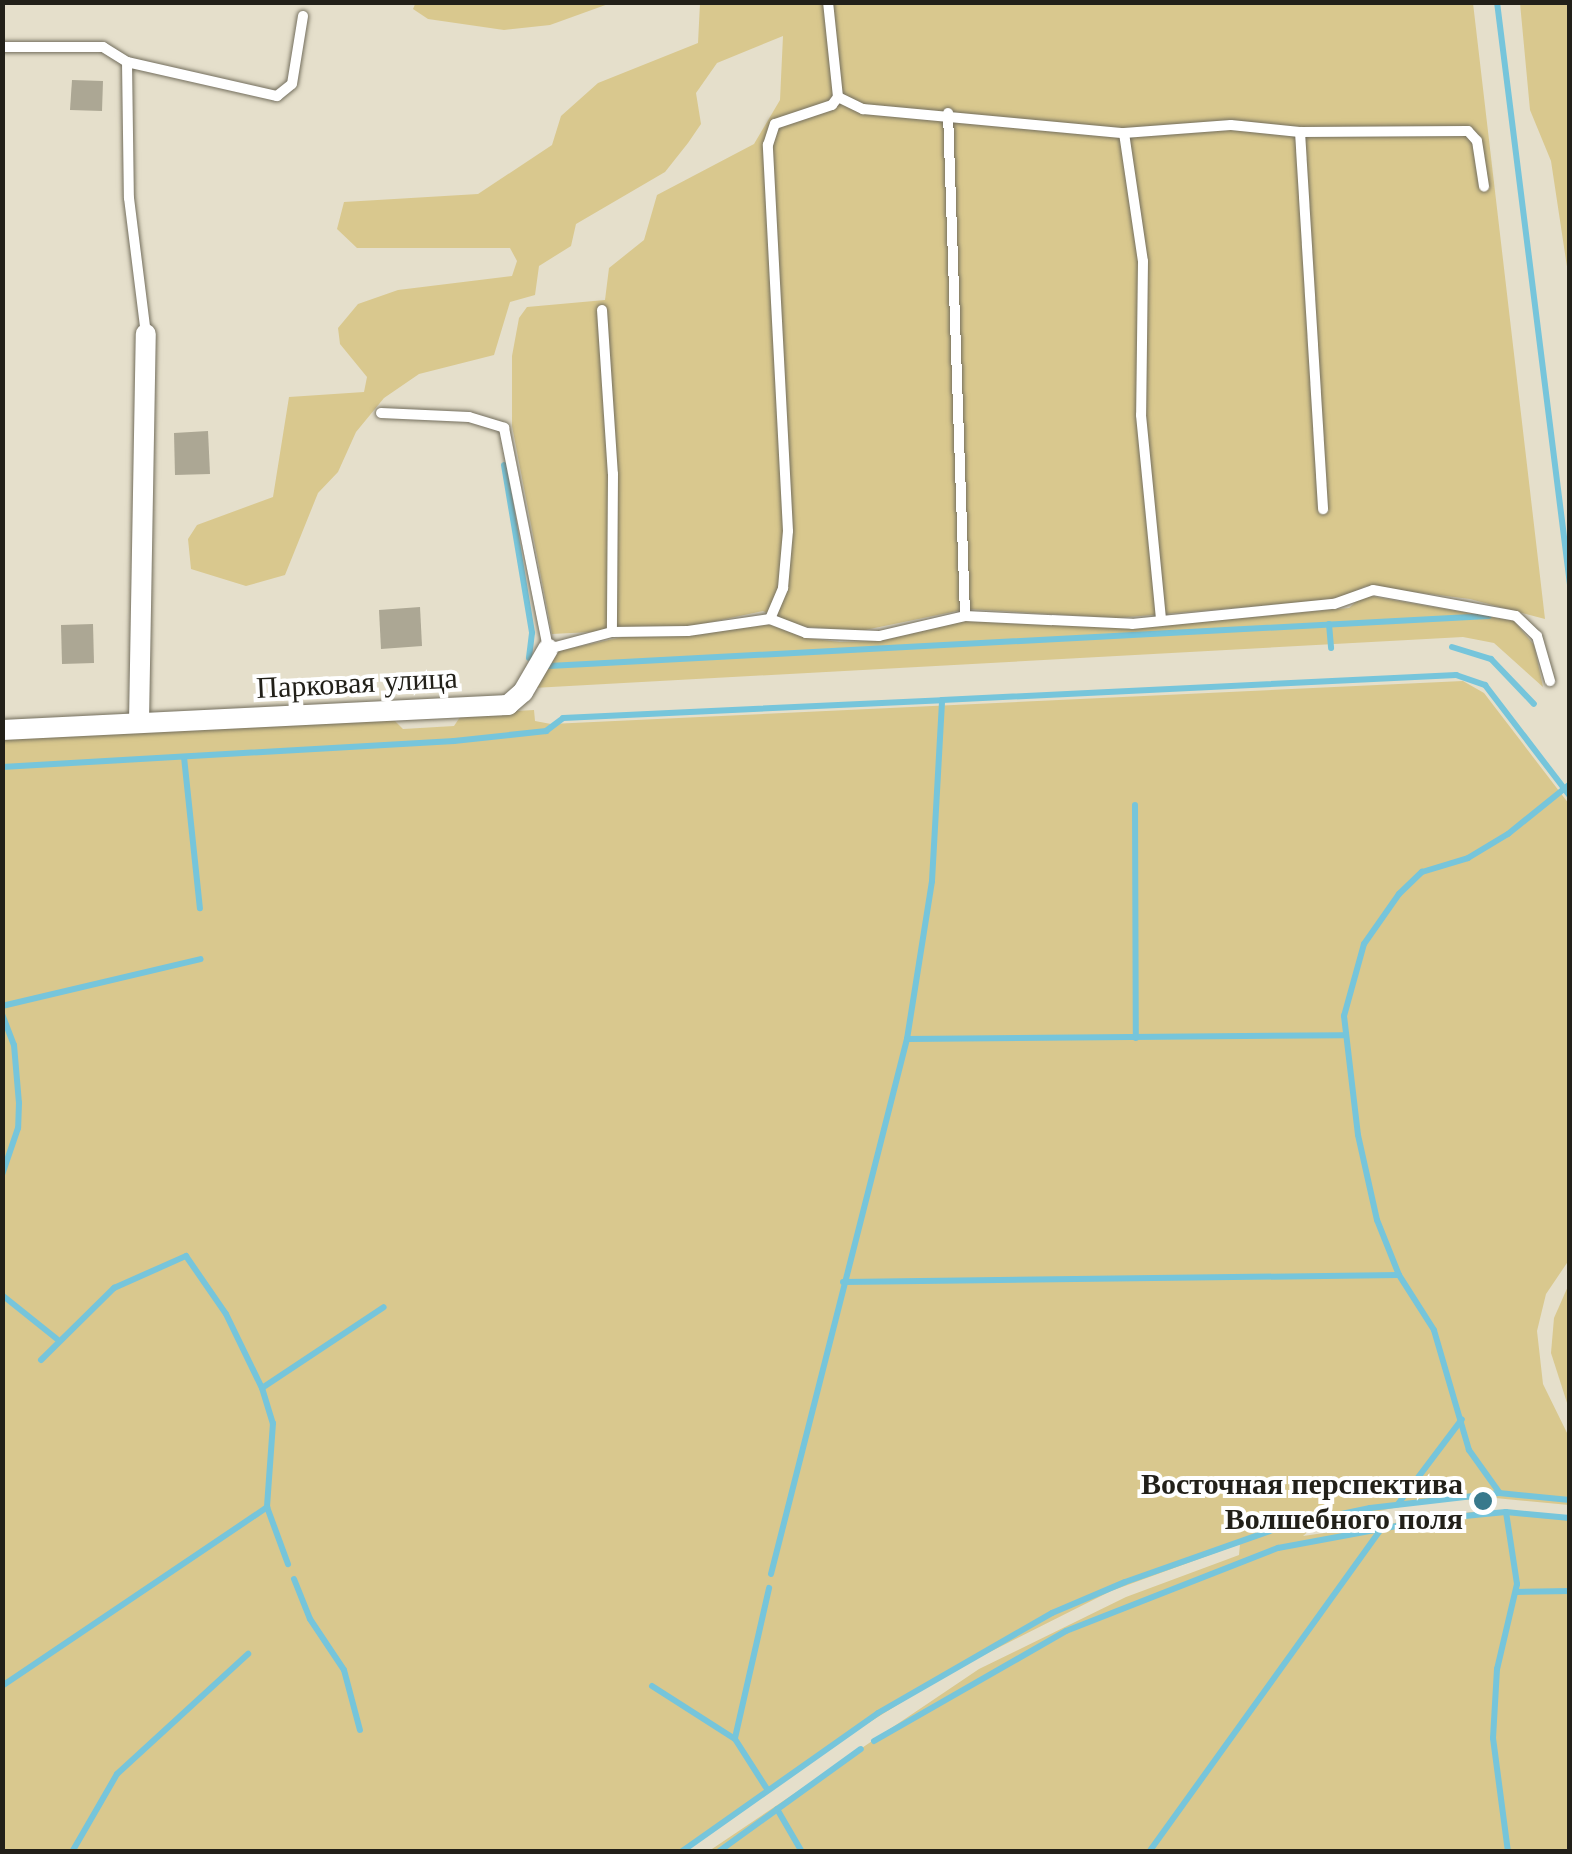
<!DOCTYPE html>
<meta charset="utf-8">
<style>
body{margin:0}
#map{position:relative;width:1572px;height:1854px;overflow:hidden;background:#e5dfcb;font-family:"Libre Baskerville",serif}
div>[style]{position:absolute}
.green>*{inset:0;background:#d9c88e}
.stream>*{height:6px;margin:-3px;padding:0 3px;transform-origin:3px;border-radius:3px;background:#76c5db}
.building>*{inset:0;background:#aca794}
.roads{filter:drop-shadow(0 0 2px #736e5d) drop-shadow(0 0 2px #736e5d)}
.service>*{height:10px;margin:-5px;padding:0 5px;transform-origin:5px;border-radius:5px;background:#fff}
.minor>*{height:20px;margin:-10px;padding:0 10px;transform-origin:10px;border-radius:10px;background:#fff}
.dots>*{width:28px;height:28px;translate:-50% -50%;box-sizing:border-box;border:5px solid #fff;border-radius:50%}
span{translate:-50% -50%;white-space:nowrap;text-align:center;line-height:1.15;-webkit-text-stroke:8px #fff;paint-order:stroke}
.street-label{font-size:30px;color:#222019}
.poi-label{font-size:30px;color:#222019;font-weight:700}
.right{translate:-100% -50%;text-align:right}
.frame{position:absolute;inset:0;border:5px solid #222019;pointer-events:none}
</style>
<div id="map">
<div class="green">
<i style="clip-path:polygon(416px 2px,611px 2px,611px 3px,550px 25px,504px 30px,428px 19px,413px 9px)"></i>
<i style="clip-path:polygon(700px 3px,1473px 3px,1545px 619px,1470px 599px,1366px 586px,1338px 599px,1117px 618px,967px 609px,860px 631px,797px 626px,763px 611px,688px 627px,552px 634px,512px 426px,512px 356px,519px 318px,527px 307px,605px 300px,609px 268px,644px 240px,657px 195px,754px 144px,780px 100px,783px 36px,717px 63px,696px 93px,701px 124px,688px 143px,665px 172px,576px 224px,571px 246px,539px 266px,535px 295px,510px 302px,494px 355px,419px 374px,384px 398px,356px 432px,338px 472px,318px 493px,285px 575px,246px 586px,191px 569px,188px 539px,197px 525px,273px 497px,289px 397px,364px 392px,367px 377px,340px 344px,338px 328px,358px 304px,398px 290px,512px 276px,517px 261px,510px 248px,357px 248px,337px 229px,344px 202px,478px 194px,552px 145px,561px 116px,598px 83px,698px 43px)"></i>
<i style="clip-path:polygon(1520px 3px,1569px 3px,1569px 280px,1551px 161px,1530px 110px)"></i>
<i style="clip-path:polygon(1364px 595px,1514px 621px,1534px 645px,1543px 687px,1494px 643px,1463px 637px,533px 688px,554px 652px,627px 636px,699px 635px,762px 622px,806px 638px,840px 642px,880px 641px,965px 621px,1133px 628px,1349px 608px)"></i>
<i style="clip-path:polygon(1463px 681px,1484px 693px,1569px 804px,1569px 1260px,1546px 1294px,1537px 1331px,1543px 1384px,1569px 1437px,1569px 1505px,1495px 1498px,1424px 1502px,1318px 1523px,1303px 1536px,1471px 1512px,1569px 1516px,1569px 1851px,709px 1851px,979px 1669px,1126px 1597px,1239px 1555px,1240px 1544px,1111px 1591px,952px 1671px,844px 1738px,686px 1851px,3px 1852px,3px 736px,393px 719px,403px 729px,454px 726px,462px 714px,534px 710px,535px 721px,551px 724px)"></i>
<i style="clip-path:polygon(1569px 1284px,1569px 1409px,1551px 1353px,1554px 1318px)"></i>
</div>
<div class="stream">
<i style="left:1497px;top:2px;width:588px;rotate:82.86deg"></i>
<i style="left:504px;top:465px;width:170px;rotate:80.5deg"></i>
<i style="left:532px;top:633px;width:25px;rotate:97deg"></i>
<i style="left:1329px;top:624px;width:24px;rotate:85deg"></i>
<i style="left:1452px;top:647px;width:41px;rotate:17.1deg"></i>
<i style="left:1491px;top:659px;width:62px;rotate:46.3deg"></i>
<i style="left:549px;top:666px;width:941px;rotate:-3.04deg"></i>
<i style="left:184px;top:757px;width:152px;rotate:84deg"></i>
<i style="left:2px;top:767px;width:453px;rotate:-3.3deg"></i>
<i style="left:454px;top:741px;width:93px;rotate:-6.2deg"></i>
<i style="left:546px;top:731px;width:21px;rotate:-37deg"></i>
<i style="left:563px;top:718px;width:379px;rotate:-2.7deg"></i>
<i style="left:1135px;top:805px;width:233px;rotate:89.8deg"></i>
<i style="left:2px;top:1006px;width:204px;rotate:-13.3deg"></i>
<i style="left:2px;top:1014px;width:33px;rotate:69deg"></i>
<i style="left:14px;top:1045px;width:58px;rotate:85.1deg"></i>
<i style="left:19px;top:1103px;width:25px;rotate:92deg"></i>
<i style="left:18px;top:1128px;width:50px;rotate:108.8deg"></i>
<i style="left:907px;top:1039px;width:436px;rotate:-0.5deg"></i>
<i style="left:843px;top:1282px;width:556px;rotate:-0.72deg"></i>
<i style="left:2px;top:1295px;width:70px;rotate:38.7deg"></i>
<i style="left:41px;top:1360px;width:103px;rotate:-44.6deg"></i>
<i style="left:114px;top:1288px;width:79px;rotate:-24deg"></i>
<i style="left:186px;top:1256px;width:70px;rotate:55.4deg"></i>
<i style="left:226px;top:1314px;width:82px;rotate:64.1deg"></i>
<i style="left:262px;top:1388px;width:37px;rotate:73deg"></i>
<i style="left:273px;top:1423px;width:84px;rotate:94.1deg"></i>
<i style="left:267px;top:1507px;width:61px;rotate:69.8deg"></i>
<i style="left:262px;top:1388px;width:146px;rotate:-33.6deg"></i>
<i style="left:1499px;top:1492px;width:52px;rotate:-125.5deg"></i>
<i style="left:1469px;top:1450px;width:125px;rotate:-106.3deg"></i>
<i style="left:1434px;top:1330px;width:65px;rotate:-122.5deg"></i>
<i style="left:1399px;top:1275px;width:59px;rotate:-111.8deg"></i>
<i style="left:1377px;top:1220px;width:87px;rotate:-102.6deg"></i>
<i style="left:1358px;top:1135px;width:120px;rotate:-96.7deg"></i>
<i style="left:1344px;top:1016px;width:75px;rotate:-74.5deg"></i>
<i style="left:1364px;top:944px;width:61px;rotate:-55deg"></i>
<i style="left:1399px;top:894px;width:32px;rotate:-44deg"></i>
<i style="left:1422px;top:872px;width:48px;rotate:-16.9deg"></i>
<i style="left:1468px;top:858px;width:47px;rotate:-31deg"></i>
<i style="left:1508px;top:834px;width:80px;rotate:-38.9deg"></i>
<i style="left:1398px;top:1504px;width:106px;rotate:-53deg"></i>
<i style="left:1506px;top:1512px;width:73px;rotate:81.3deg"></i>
<i style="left:1517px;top:1584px;width:87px;rotate:103.2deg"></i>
<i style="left:1497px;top:1669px;width:69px;rotate:93.3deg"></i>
<i style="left:1493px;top:1738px;width:115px;rotate:82.5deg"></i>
<i style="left:771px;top:1574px;width:552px;rotate:-75.74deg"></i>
<i style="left:907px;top:1039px;width:160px;rotate:-81deg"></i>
<i style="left:932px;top:881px;width:181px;rotate:-86.8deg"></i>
<i style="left:942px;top:700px;width:515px;rotate:-2.78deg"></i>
<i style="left:1456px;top:675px;width:31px;rotate:19deg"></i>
<i style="left:1485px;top:685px;width:140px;rotate:52.6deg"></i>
<i style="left:294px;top:1579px;width:43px;rotate:68.2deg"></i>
<i style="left:310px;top:1619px;width:61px;rotate:56.3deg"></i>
<i style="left:344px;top:1670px;width:62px;rotate:75.1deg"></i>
<i style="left:1516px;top:1592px;width:54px;rotate:-1.1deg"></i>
<i style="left:2px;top:1686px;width:320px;rotate:-34deg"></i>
<i style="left:652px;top:1686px;width:98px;rotate:32.6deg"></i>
<i style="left:735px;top:1739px;width:59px;rotate:57.4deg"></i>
<i style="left:735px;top:1738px;width:154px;rotate:-77.2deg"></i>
<i style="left:874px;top:1741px;width:221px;rotate:-29.8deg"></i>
<i style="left:1066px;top:1631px;width:228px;rotate:-21.4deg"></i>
<i style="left:1278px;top:1548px;width:159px;rotate:-10.5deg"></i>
<i style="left:1434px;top:1519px;width:72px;rotate:-5.6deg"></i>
<i style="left:1506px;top:1512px;width:64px;rotate:5.4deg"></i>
<i style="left:777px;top:1809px;width:50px;rotate:59.8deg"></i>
<i style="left:72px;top:1852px;width:90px;rotate:-60deg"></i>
<i style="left:117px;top:1774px;width:178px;rotate:-42.5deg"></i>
<i style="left:681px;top:1852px;width:241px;rotate:-35.2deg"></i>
<i style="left:878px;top:1713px;width:201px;rotate:-29.9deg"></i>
<i style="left:1052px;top:1613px;width:79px;rotate:-23deg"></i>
<i style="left:1125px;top:1582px;width:169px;rotate:-19.4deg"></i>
<i style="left:1284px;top:1526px;width:88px;rotate:-11.8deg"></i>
<i style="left:1370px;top:1508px;width:130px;rotate:-6.6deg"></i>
<i style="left:1499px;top:1493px;width:71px;rotate:5.6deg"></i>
<i style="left:718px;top:1852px;width:176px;rotate:-35.8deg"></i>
<i style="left:1149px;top:1852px;width:399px;rotate:-54.3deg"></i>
</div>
<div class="building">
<i style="clip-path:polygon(72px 80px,103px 81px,102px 111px,70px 110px)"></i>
<i style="clip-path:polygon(208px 431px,210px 474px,175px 475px,174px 433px)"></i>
<i style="clip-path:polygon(420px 607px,422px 646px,381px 649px,379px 610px)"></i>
<i style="clip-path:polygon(93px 624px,94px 663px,62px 664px,61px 625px)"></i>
</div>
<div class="roads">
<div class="service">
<i style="left:2px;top:47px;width:101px"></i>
<i style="left:103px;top:47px;width:28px;rotate:32deg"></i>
<i style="left:127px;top:62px;width:154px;rotate:12.8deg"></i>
<i style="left:277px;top:96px;width:19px;rotate:-39deg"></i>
<i style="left:292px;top:84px;width:69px;rotate:-80.8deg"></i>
<i style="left:127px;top:62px;width:136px;rotate:89.2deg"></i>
<i style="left:129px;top:198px;width:137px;rotate:82.9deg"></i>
<i style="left:838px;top:97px;width:28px;rotate:26deg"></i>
<i style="left:863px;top:109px;width:262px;rotate:5.3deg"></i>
<i style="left:1124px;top:133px;width:107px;rotate:-4.3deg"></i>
<i style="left:1231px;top:125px;width:69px;rotate:5.8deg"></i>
<i style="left:1300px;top:132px;width:168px;rotate:-0.3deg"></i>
<i style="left:1468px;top:131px;width:13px;rotate:48deg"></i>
<i style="left:1477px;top:141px;width:46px;rotate:81.2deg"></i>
<i style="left:948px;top:113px;width:503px;rotate:88.06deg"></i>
<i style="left:1300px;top:132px;width:378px;rotate:86.5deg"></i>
<i style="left:1124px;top:133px;width:129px;rotate:81.6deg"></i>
<i style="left:1143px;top:261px;width:154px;rotate:90.7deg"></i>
<i style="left:1141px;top:415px;width:206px;rotate:84.4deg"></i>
<i style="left:602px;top:310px;width:164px;rotate:86.2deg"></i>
<i style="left:613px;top:474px;width:158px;rotate:90.4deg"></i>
<i style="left:381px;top:413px;width:88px;rotate:2.6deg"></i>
<i style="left:469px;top:417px;width:37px;rotate:17deg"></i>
<i style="left:504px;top:428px;width:225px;rotate:78.7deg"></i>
<i style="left:548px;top:649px;width:66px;rotate:-14.9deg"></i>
<i style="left:612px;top:632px;width:76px;rotate:-0.8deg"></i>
<i style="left:688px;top:631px;width:83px;rotate:-8.3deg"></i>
<i style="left:770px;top:619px;width:34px;rotate:-67deg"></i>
<i style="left:783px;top:588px;width:57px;rotate:-85deg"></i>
<i style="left:788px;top:531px;width:387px;rotate:-93deg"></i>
<i style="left:768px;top:145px;width:22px;rotate:-72deg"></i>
<i style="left:775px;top:124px;width:60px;rotate:-18.4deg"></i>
<i style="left:832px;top:105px;width:10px;rotate:-53deg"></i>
<i style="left:838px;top:97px;width:96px;rotate:-96deg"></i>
<i style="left:770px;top:619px;width:39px;rotate:21deg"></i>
<i style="left:806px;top:633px;width:73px;rotate:2.4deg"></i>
<i style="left:879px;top:636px;width:88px;rotate:-13.1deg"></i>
<i style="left:965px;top:616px;width:167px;rotate:2.7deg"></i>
<i style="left:1132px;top:624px;width:203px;rotate:-5.7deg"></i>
<i style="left:1334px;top:604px;width:41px;rotate:-19.7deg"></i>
<i style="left:1373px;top:590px;width:145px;rotate:10.3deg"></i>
<i style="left:1516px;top:616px;width:29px;rotate:44deg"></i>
<i style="left:1537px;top:636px;width:47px;rotate:73.9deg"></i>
</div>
<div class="minor">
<i style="left:139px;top:722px;width:388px;rotate:-89deg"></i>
<i style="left:2px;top:730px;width:507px;rotate:-2.83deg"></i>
<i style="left:508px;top:705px;width:20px;rotate:-41deg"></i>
<i style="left:523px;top:692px;width:50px;rotate:-59.8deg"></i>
</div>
</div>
<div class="dots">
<i style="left:1483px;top:1501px;background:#38798c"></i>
</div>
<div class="street-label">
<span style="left:357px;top:683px;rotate:-3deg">Парковая улица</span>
</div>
<div class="poi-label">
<span class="right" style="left:1463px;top:1501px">Восточная перспектива<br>Волшебного поля</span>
</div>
<div class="frame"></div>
</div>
